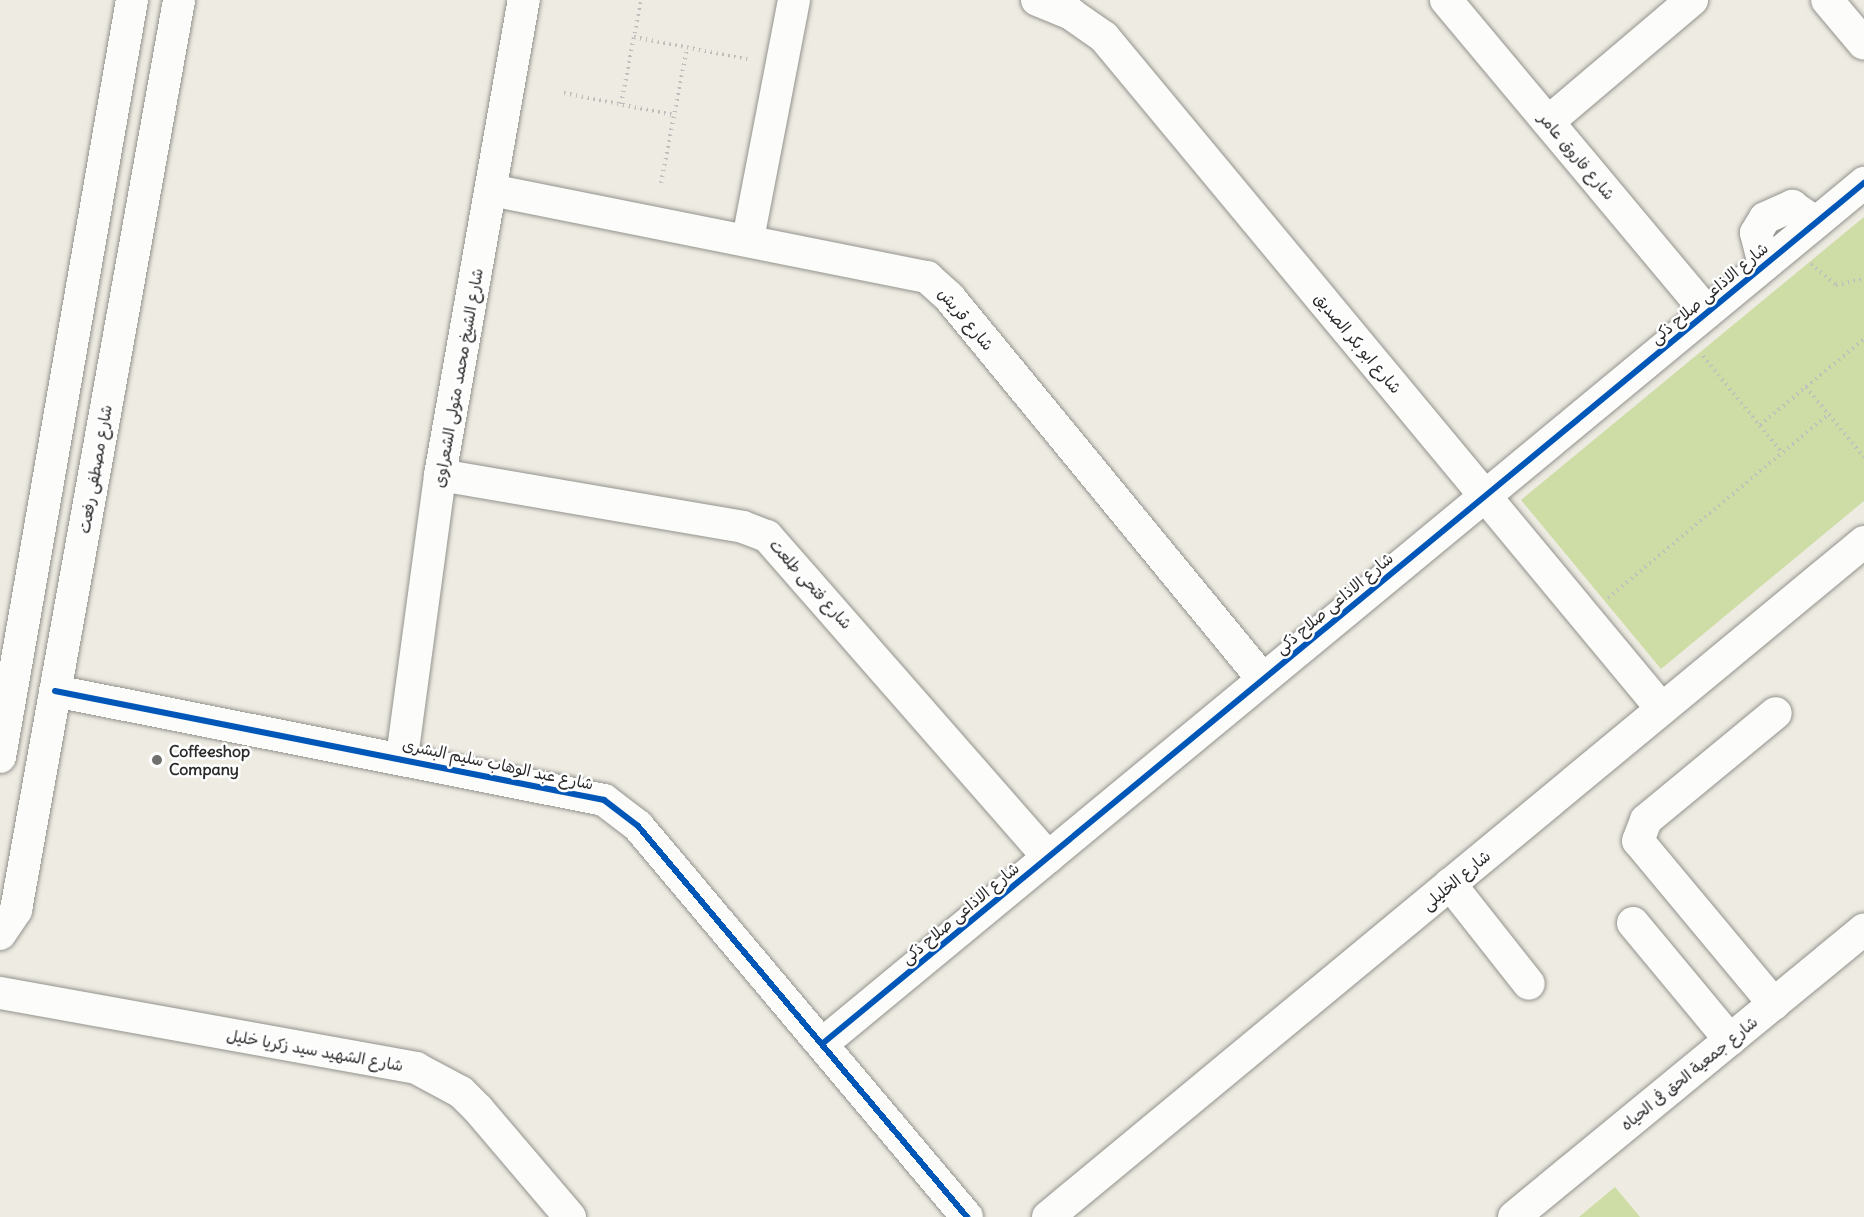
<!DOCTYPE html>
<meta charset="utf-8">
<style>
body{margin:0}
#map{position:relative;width:1864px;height:1217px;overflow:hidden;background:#eeece2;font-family:Delius,"Playpen Sans Arabic",sans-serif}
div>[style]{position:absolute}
.green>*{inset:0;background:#cedca6}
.path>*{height:4px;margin-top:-2px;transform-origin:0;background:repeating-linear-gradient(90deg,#bebebc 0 1.5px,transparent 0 6px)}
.roads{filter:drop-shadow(0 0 2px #93928d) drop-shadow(0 0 2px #93928d)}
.minor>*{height:32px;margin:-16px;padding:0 16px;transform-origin:16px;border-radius:16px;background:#fcfcfb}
.cycleway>*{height:6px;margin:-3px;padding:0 3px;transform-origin:3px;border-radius:3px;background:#0057b8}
.dots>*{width:16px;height:16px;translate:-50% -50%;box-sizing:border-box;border:3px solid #fff;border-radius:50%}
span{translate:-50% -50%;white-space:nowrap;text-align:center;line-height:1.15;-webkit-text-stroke:5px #fff;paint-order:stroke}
.street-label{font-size:16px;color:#2b2b2b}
.poi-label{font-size:16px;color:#2b2b2b;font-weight:700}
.left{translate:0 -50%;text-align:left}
</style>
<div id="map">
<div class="green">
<i style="clip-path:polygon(1864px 217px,1864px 501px,1661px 669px,1521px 500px)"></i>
<i style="clip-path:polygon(1615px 1187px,1640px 1217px,1579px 1217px)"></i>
</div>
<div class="path">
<i style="left:634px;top:37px;width:119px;rotate:11.1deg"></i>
<i style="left:564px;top:93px;width:112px;rotate:11.3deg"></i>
<i style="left:621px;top:104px;width:106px;rotate:-79.1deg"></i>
<i style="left:661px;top:183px;width:137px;rotate:-79.1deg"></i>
<i style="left:1811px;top:264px;width:33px;rotate:40deg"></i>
<i style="left:1836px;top:285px;width:29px;rotate:-12deg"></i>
<i style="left:1703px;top:356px;width:125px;rotate:50.8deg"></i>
<i style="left:1806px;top:387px;width:91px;rotate:50.4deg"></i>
<i style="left:1760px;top:425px;width:135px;rotate:-39.6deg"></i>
<i style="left:1608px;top:598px;width:288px;rotate:-39.8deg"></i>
</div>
<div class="roads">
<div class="minor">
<i style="left:1037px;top:0;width:37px;rotate:22deg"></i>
<i style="left:1071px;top:14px;width:40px;rotate:34.9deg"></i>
<i style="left:1104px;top:37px;width:873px;rotate:50.3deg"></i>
<i style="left:1446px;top:0;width:407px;rotate:50.1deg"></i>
<i style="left:1827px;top:0;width:57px;rotate:49.9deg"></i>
<i style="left:1548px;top:122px;width:189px;rotate:-40.3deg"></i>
<i style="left:491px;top:190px;width:445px;rotate:11.3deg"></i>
<i style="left:927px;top:277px;width:30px;rotate:42deg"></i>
<i style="left:949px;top:297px;width:494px;rotate:50.6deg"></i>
<i style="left:748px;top:239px;width:243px;rotate:-79.1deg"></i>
<i style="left:1764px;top:265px;width:33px;rotate:-104deg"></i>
<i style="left:1756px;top:233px;width:17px;rotate:-59deg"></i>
<i style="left:1765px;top:218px;width:30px;rotate:-24deg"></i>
<i style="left:1792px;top:206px;width:29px;rotate:35deg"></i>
<i style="left:440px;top:475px;width:307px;rotate:9.7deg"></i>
<i style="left:743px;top:527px;width:26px;rotate:21deg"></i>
<i style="left:767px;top:536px;width:427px;rotate:48.8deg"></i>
<i style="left:55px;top:691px;width:560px;rotate:11.23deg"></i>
<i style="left:604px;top:800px;width:43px;rotate:37.4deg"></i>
<i style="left:638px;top:826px;width:511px;rotate:49.92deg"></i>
<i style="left:0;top:757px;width:768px;rotate:-80.11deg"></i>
<i style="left:402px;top:757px;width:285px;rotate:-82.3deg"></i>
<i style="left:440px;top:475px;width:482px;rotate:-80deg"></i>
<i style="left:1450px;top:884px;width:127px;rotate:51.7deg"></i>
<i style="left:1633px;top:923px;width:152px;rotate:50.3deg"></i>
<i style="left:0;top:934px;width:29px;rotate:-56deg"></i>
<i style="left:16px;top:910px;width:924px;rotate:-79.84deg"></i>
<i style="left:0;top:993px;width:423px;rotate:10.2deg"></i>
<i style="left:416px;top:1068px;width:51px;rotate:28.1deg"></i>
<i style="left:461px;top:1092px;width:24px;rotate:45deg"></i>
<i style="left:478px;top:1109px;width:142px;rotate:49.6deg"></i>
<i style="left:1774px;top:1004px;width:212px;rotate:-129.8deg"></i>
<i style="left:1638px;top:841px;width:22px;rotate:-69deg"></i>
<i style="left:1646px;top:820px;width:168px;rotate:-39.5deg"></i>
<i style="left:822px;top:1044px;width:1352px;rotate:-39.57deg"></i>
<i style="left:1048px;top:1217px;width:1059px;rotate:-39.6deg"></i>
<i style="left:1514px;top:1217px;width:453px;rotate:-39.4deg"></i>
</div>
</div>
<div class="cycleway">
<i style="left:55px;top:691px;width:560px;rotate:11.23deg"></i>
<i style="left:604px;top:800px;width:43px;rotate:37.4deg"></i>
<i style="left:638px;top:826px;width:511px;rotate:49.92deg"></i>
<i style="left:822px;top:1044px;width:1352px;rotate:-39.57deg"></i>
</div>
<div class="dots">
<i style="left:157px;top:760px;background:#6f6f6b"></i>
</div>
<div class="street-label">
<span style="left:1577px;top:156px;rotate:50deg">شارع فاروق عامر</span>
<span style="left:1709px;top:293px;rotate:-40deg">شارع الاذاعى صلاح ذكى</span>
<span style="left:966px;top:319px;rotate:50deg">شارع قريش</span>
<span style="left:1358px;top:343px;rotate:50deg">شارع ابو بكر الصديق</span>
<span style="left:458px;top:378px;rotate:-80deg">شارع الشيخ محمد متولى الشعراوى</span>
<span style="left:95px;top:469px;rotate:-80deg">شارع مصطفى رفعت</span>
<span style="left:811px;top:584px;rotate:48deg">شارع فتحى طلعت</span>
<span style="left:1334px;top:603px;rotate:-40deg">شارع الاذاعى صلاح ذكى</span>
<span style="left:498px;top:764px;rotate:12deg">شارع عبد الوهاب سليم البشرى</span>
<span style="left:1456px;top:880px;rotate:-40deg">شارع الخليلى</span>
<span style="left:960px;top:913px;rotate:-40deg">شارع الاذاعى صلاح ذكى</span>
<span style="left:315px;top:1050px;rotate:10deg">شارع الشهيد سيد زكريا خليل</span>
<span style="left:1689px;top:1073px;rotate:-39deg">شارع جمعية الحق فى الحياه</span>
</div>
<div class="poi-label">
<span class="left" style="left:169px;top:760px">Coffeeshop<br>Company</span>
</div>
</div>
